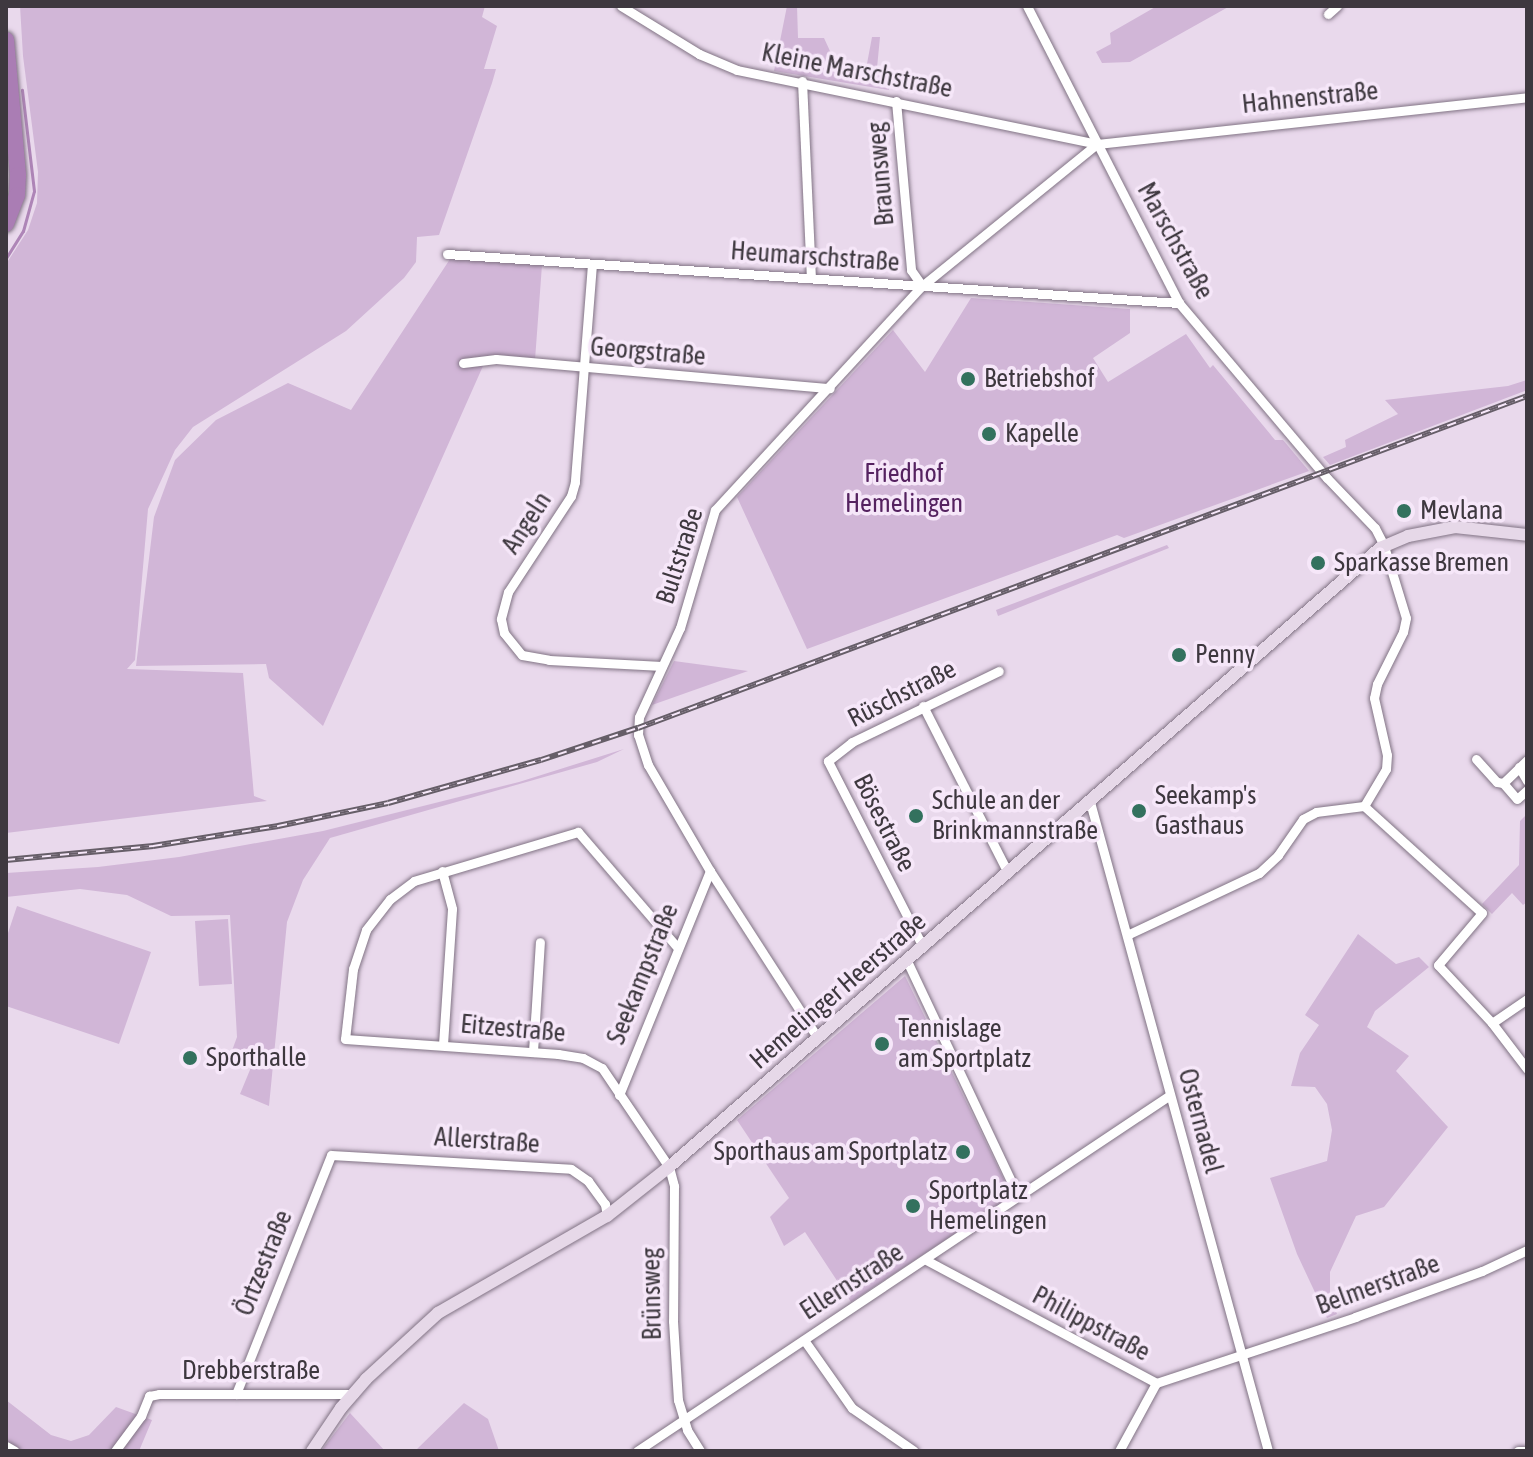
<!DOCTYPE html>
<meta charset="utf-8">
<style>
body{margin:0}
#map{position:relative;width:1533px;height:1457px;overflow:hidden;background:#e9d9ec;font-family:"Asap Condensed",sans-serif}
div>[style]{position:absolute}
.green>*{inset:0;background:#d1b6d7}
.stream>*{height:3px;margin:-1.5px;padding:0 1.5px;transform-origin:1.5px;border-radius:1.5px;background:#ae85b7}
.roads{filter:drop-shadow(0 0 2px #817384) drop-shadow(0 0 2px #817384)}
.street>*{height:9px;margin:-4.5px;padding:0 4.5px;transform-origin:4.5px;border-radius:4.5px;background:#fff}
.secondary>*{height:12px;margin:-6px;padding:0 6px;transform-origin:6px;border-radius:6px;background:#e6d8e8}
.highway>*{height:16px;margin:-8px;padding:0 8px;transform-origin:8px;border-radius:8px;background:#aa7db4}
.rail>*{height:6px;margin-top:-3px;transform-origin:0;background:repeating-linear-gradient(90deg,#f6e7f9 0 9px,#665e68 0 18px);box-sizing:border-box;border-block:2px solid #665e68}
.dots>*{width:22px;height:22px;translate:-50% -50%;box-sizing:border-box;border:4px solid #f6e7f9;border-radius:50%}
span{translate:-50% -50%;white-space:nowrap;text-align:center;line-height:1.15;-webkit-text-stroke:7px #f6e7f9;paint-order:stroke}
.street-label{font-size:26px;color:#3e383f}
.poi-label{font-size:26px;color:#3e383f}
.left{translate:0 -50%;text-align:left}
.right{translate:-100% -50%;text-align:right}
.park-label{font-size:26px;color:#552260}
.frame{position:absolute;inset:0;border:8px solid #3e383f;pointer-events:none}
</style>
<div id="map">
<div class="green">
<i style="clip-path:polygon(20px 6px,485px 6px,482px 17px,497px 26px,484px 69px,496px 69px,492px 83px,439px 235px,417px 237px,416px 262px,404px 278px,346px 331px,193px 427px,175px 450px,148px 509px,135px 660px,127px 669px,243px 673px,254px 796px,267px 801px,6px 833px,6px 264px,28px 230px,37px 203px,38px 172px,23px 56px)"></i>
<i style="clip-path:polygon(787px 6px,797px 6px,798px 38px,824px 38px,835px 62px,866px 69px,872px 37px,880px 37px,877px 68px,892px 71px,889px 90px,774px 71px)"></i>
<i style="clip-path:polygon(1157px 6px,1230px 6px,1130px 62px,1102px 63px,1096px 52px,1111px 44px,1110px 33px)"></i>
<i style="clip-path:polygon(450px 259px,542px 265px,535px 360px,487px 357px,323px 726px,269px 678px,266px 664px,136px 666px,154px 517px,175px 460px,216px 420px,288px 383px,351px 410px)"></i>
<i style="clip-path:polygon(971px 298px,1130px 309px,1130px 333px,1093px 358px,1108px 382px,1186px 334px,1210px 368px,1213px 365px,1275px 440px,1283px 440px,1309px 471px,1124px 538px,1117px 535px,807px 649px,737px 497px,893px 330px,925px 372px)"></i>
<i style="clip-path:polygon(1527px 380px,1527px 390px,1330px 465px,1323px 457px,1346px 447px,1345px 440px,1398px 414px,1385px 400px,1508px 386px)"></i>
<i style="clip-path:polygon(1167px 545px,1169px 548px,998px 616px,996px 610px)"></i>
<i style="clip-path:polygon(674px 661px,748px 671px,652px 705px)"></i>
<i style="clip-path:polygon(624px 749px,597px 762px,330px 838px,303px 880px,287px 922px,269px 1106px,240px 1094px,252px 1065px,230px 1056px,237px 1037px,230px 915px,171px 916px,127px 895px,80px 889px,6px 897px,6px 873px,98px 867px,179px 857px,323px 831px,519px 782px)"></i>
<i style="clip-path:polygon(1527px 814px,1527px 902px,1523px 905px,1512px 893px,1492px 914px,1482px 904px,1519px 865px,1520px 821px)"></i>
<i style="clip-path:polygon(17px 906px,151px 952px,119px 1044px,6px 1006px,6px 939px)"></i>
<i style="clip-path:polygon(228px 919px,232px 984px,199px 986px,195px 921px)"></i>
<i style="clip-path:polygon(1358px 934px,1396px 964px,1419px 957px,1429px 967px,1375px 1011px,1367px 1027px,1409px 1056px,1396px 1071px,1448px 1127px,1384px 1207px,1356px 1216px,1330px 1272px,1330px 1295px,1337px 1314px,1327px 1318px,1297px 1254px,1270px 1178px,1327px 1161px,1332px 1130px,1327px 1104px,1315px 1087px,1291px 1086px,1300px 1053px,1319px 1025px,1305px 1015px)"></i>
<i style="clip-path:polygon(905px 976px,1012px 1196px,851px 1302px,805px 1232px,784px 1246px,770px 1217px,789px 1198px,737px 1120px)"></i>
<i style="clip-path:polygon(6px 1400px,51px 1435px,71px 1441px,89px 1435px,116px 1407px,152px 1420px,139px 1451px,6px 1451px)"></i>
<i style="clip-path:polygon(464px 1403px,488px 1419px,499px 1451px,415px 1451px)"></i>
<i style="clip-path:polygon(350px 1413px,385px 1451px,321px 1451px)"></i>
</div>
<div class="stream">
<i style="left:6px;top:258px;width:32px;rotate:-58deg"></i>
<i style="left:23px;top:231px;width:41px;rotate:-74.6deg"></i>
<i style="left:34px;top:191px;width:102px;rotate:-96.8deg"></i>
</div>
<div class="roads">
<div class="street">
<i style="left:621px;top:6px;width:92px;rotate:31.6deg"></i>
<i style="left:699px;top:54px;width:41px;rotate:22.8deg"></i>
<i style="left:737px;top:70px;width:368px;rotate:11.6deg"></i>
<i style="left:1097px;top:144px;width:433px;rotate:-6.2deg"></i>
<i style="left:1027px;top:6px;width:334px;rotate:62.9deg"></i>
<i style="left:1179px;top:303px;width:229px;rotate:49.8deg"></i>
<i style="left:1327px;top:478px;width:69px;rotate:46.2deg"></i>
<i style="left:1375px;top:528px;width:20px;rotate:63deg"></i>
<i style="left:1384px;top:546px;width:75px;rotate:73deg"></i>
<i style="left:1406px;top:618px;width:14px;rotate:102deg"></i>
<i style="left:1403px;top:632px;width:58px;rotate:116.6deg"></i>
<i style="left:1377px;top:684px;width:14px;rotate:102deg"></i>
<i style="left:1374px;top:698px;width:58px;rotate:77.2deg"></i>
<i style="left:1387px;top:755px;width:14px;rotate:94deg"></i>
<i style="left:1386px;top:769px;width:43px;rotate:120.7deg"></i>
<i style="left:1328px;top:14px;width:12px;rotate:-42deg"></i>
<i style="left:802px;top:81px;width:196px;rotate:87.4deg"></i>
<i style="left:896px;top:101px;width:170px;rotate:84.9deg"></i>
<i style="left:911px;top:270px;width:19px;rotate:55deg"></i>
<i style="left:447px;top:254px;width:734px;rotate:3.83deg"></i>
<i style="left:592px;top:264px;width:219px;rotate:94.5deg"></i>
<i style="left:575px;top:482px;width:15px;rotate:106deg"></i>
<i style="left:571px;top:496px;width:115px;rotate:123.3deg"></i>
<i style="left:508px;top:592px;width:28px;rotate:105deg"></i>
<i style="left:501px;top:619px;width:14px;rotate:78deg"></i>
<i style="left:504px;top:633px;width:28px;rotate:51deg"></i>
<i style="left:522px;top:655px;width:27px;rotate:10deg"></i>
<i style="left:549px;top:660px;width:113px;rotate:3deg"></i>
<i style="left:463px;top:363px;width:33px;rotate:-7deg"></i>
<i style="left:496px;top:359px;width:335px;rotate:5deg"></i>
<i style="left:923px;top:706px;width:187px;rotate:63deg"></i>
<i style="left:1476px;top:759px;width:31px;rotate:48deg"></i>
<i style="left:1497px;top:782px;width:6px;rotate:9deg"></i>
<i style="left:1527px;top:760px;width:33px;rotate:136deg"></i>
<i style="left:1503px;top:783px;width:21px;rotate:49deg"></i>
<i style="left:1517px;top:799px;width:13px;rotate:-42deg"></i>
<i style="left:1519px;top:767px;width:16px;rotate:60deg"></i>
<i style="left:1090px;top:802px;width:673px;rotate:74.66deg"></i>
<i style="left:1364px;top:806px;width:159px;rotate:42.2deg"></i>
<i style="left:1482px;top:913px;width:68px;rotate:130.2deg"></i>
<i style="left:1438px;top:965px;width:79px;rotate:47deg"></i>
<i style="left:1492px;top:1023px;width:58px;rotate:52.7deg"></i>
<i style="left:442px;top:871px;width:39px;rotate:75deg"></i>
<i style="left:452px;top:909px;width:136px;rotate:93.8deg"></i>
<i style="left:1127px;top:935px;width:146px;rotate:-25.2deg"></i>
<i style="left:1259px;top:873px;width:26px;rotate:-43deg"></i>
<i style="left:1278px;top:855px;width:44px;rotate:-55.2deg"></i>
<i style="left:1303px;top:819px;width:15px;rotate:-28deg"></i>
<i style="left:1316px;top:812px;width:48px;rotate:-7.1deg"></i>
<i style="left:677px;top:947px;width:152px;rotate:-130.7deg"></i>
<i style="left:578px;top:832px;width:171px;rotate:163.4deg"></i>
<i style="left:414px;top:881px;width:30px;rotate:143deg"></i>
<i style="left:390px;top:899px;width:39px;rotate:128deg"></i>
<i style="left:366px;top:930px;width:41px;rotate:108.4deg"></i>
<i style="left:353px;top:969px;width:70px;rotate:96.5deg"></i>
<i style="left:345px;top:1039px;width:214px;rotate:4deg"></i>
<i style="left:558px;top:1054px;width:25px;rotate:9deg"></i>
<i style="left:583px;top:1058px;width:21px;rotate:28deg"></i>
<i style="left:602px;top:1068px;width:120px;rotate:55.9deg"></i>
<i style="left:669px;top:1167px;width:20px;rotate:75deg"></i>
<i style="left:674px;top:1186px;width:135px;rotate:90.4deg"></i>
<i style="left:673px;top:1321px;width:79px;rotate:86.4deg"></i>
<i style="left:678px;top:1400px;width:31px;rotate:73deg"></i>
<i style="left:687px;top:1430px;width:25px;rotate:58deg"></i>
<i style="left:923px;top:947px;width:209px;rotate:-117.1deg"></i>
<i style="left:828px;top:761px;width:31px;rotate:-38deg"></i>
<i style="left:852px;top:742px;width:163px;rotate:-25.8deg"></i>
<i style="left:907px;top:961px;width:260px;rotate:64.7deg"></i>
<i style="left:1492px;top:1023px;width:42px;rotate:-34.4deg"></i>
<i style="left:817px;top:1037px;width:197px;rotate:-122.8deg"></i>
<i style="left:710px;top:871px;width:123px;rotate:-120.3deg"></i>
<i style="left:648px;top:765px;width:32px;rotate:-108deg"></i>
<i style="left:638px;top:735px;width:18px;rotate:-87deg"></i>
<i style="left:639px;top:717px;width:98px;rotate:-65.3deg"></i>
<i style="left:680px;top:628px;width:123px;rotate:-73.5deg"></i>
<i style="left:715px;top:510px;width:305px;rotate:-47.3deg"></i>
<i style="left:922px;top:286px;width:225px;rotate:-39.1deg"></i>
<i style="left:533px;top:1052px;width:110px;rotate:-86.4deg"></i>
<i style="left:619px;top:1095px;width:242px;rotate:-67.9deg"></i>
<i style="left:926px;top:1260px;width:261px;rotate:28.1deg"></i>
<i style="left:1156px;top:1383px;width:210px;rotate:-18.3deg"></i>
<i style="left:1355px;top:1317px;width:135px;rotate:-19.9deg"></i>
<i style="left:1482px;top:1271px;width:50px;rotate:-25deg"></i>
<i style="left:804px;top:1340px;width:83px;rotate:54.8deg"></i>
<i style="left:852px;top:1408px;width:75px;rotate:34.7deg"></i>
<i style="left:236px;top:1394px;width:257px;rotate:-68.3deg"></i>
<i style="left:331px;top:1155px;width:240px;rotate:3.3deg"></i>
<i style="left:571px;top:1169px;width:21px;rotate:35deg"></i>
<i style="left:588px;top:1181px;width:29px;rotate:54deg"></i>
<i style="left:605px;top:1204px;width:12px;rotate:81deg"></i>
<i style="left:6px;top:1446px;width:10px;rotate:29deg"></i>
<i style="left:115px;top:1451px;width:44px;rotate:-53.4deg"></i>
<i style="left:141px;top:1416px;width:22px;rotate:-68deg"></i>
<i style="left:149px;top:1396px;width:10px;rotate:-11deg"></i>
<i style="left:159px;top:1394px;width:195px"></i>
<i style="left:637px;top:1451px;width:641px;rotate:-33.74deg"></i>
<i style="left:1119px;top:1451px;width:77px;rotate:-61.4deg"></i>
<i style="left:1518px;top:1451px;width:9px"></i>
</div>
<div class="secondary">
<i style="left:312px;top:1451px;width:52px;rotate:-56deg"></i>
<i style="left:341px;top:1408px;width:38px;rotate:-49deg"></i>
<i style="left:366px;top:1379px;width:98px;rotate:-42.5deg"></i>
<i style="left:438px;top:1313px;width:195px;rotate:-29.9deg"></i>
<i style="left:607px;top:1216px;width:79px;rotate:-38.3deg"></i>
<i style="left:669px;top:1167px;width:943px;rotate:-41.04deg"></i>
<i style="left:1380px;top:548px;width:30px;rotate:-23deg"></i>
<i style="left:1408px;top:536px;width:48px;rotate:-10.8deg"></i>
<i style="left:1455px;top:527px;width:72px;rotate:6.3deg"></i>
</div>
<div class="highway">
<i style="left:6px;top:40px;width:136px;rotate:84.9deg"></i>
<i style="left:18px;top:175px;width:20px;rotate:93deg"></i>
<i style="left:17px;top:195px;width:31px;rotate:111deg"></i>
</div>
</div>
<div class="rail">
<i style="left:6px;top:860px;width:148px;rotate:-5.4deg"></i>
<i style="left:153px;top:846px;width:127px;rotate:-9.1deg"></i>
<i style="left:278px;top:826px;width:112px;rotate:-11.8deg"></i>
<i style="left:388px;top:803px;width:159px;rotate:-15.7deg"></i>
<i style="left:541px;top:760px;width:102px;rotate:-18.3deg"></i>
<i style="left:638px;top:728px;width:949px;rotate:-20.48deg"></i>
</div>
<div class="dots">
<i style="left:968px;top:379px;background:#33715e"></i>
<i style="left:989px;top:434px;background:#33715e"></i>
<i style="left:1404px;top:511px;background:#33715e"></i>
<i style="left:1318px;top:563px;background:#33715e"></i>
<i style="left:1179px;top:655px;background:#33715e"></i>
<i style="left:1139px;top:811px;background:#33715e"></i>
<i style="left:916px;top:816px;background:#33715e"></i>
<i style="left:882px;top:1044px;background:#33715e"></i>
<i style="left:190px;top:1058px;background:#33715e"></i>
<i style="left:963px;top:1152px;background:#33715e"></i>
<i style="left:913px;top:1206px;background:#33715e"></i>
</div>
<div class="street-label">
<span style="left:857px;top:71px;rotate:11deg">Kleine Marschstraße</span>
<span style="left:1310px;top:98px;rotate:-6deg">Hahnenstraße</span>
<span style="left:881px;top:174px;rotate:-95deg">Braunsweg</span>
<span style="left:1175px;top:241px;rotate:61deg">Marschstraße</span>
<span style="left:815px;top:257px;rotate:4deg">Heumarschstraße</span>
<span style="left:648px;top:352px;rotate:5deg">Georgstraße</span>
<span style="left:527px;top:523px;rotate:-57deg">Angeln</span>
<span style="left:680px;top:556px;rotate:-72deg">Bultstraße</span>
<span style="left:902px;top:694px;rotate:-27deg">Rüschstraße</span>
<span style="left:884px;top:823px;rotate:63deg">Bösestraße</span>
<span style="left:643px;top:974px;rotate:-68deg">Seekampstraße</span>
<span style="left:838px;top:991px;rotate:-41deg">Hemelinger Heerstraße</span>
<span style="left:513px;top:1029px;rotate:5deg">Eitzestraße</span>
<span style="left:1200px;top:1121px;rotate:75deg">Osternadel</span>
<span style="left:487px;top:1141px;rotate:4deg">Allerstraße</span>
<span style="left:264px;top:1263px;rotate:-68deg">Örtzestraße</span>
<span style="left:852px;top:1282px;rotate:-33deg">Ellernstraße</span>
<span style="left:1378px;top:1285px;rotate:-20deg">Belmerstraße</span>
<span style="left:652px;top:1294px;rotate:-91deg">Brünsweg</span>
<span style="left:1091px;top:1324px;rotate:28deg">Philippstraße</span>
<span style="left:251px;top:1371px">Drebberstraße</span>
</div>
<div class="poi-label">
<span class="left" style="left:984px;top:379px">Betriebshof</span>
<span class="left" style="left:1005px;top:434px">Kapelle</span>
<span class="left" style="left:1420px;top:511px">Mevlana</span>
<span class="left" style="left:1334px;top:563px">Sparkasse Bremen</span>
<span class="left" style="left:1195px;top:655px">Penny</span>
<span class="left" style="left:1155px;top:811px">Seekamp's<br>Gasthaus</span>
<span class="left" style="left:932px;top:816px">Schule an der<br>Brinkmannstraße</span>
<span class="left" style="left:898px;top:1044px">Tennislage<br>am Sportplatz</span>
<span class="left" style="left:206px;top:1058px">Sporthalle</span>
<span class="right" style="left:947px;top:1152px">Sporthaus am Sportplatz</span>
<span class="left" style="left:929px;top:1206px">Sportplatz<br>Hemelingen</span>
</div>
<div class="park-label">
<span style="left:904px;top:489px">Friedhof<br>Hemelingen</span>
</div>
<div class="frame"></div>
</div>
